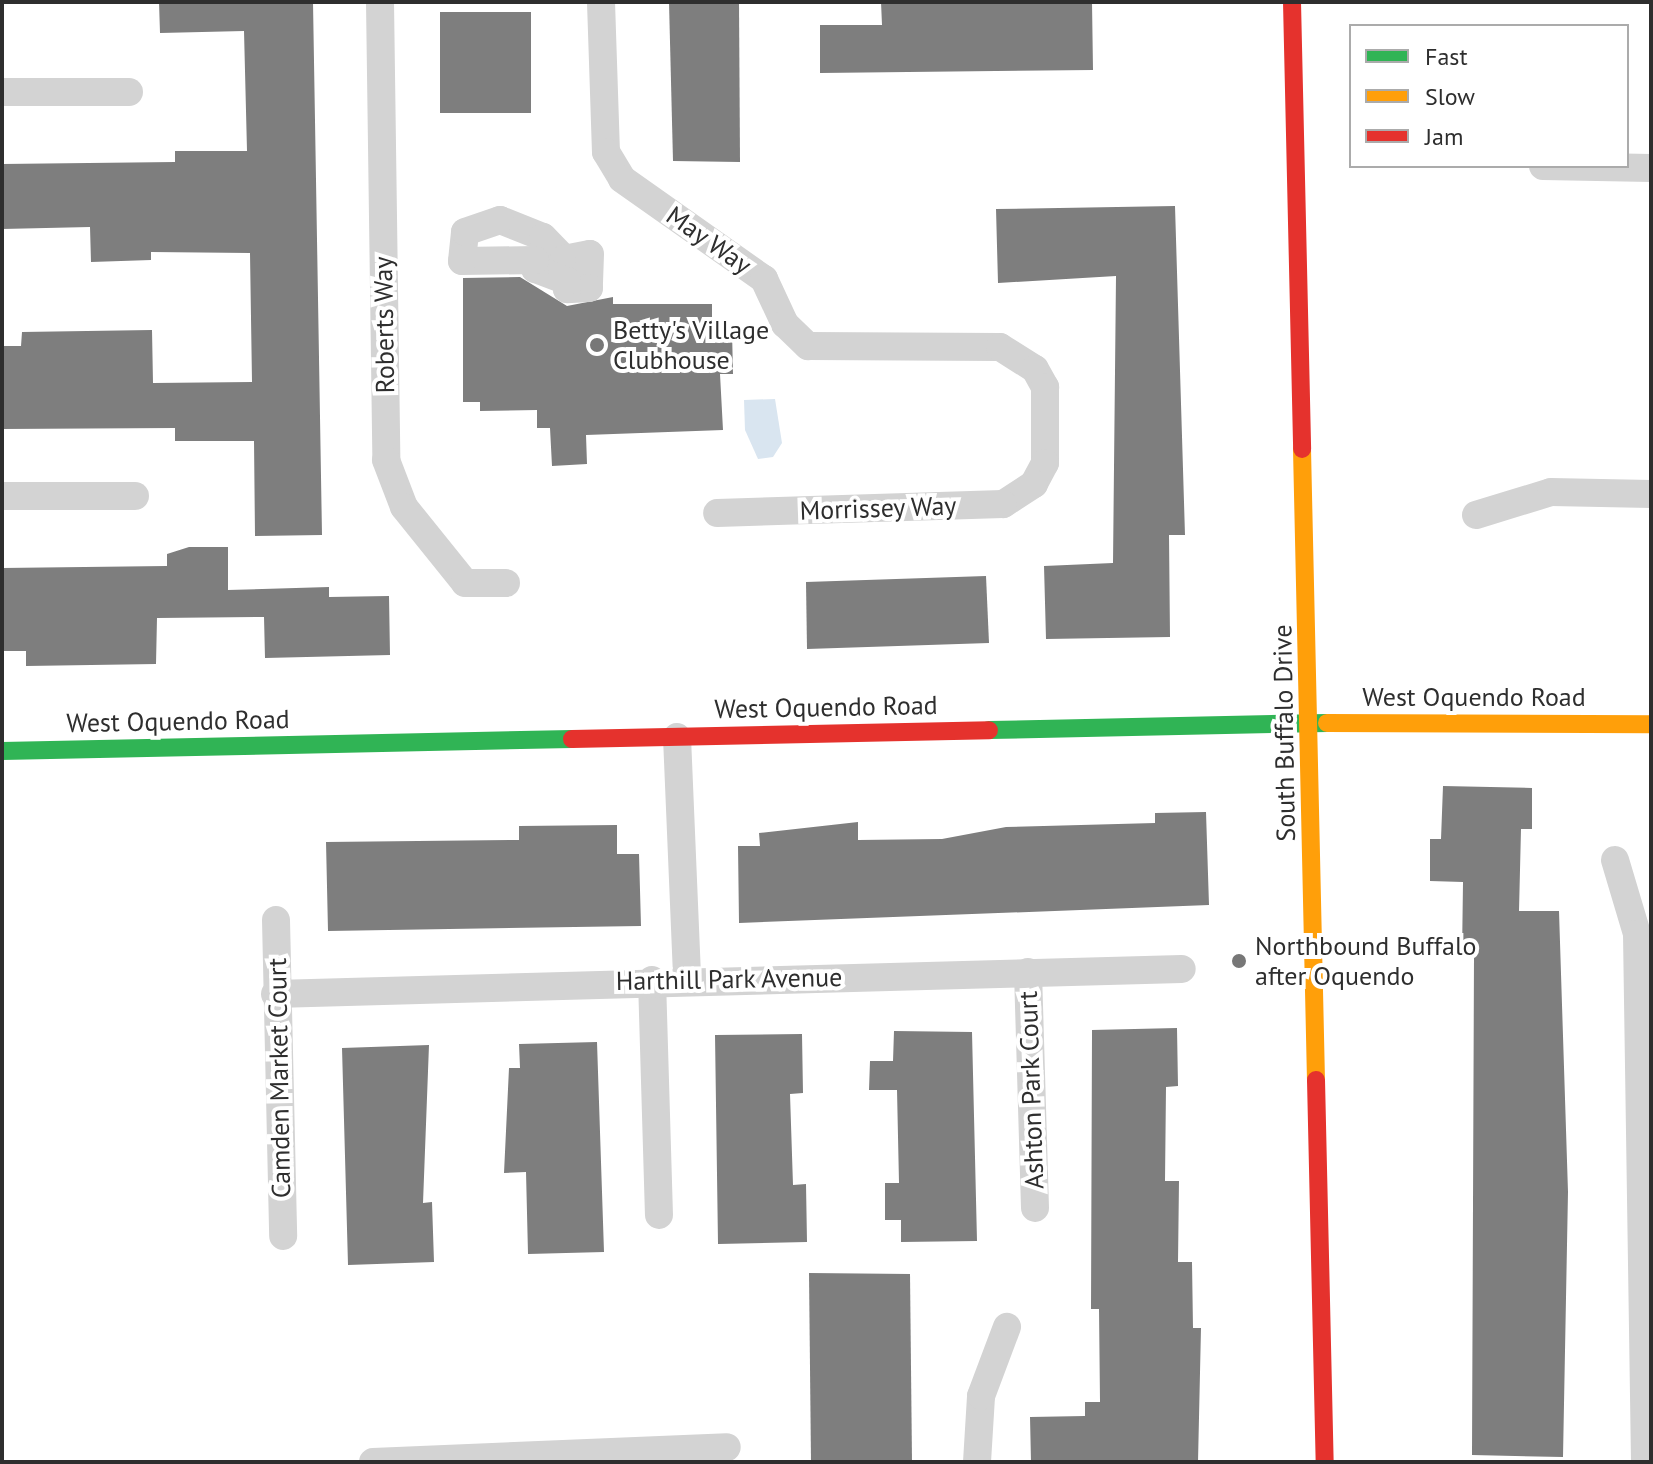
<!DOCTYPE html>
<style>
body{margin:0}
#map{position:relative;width:1653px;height:1464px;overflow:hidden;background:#fff;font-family:"PT Sans",sans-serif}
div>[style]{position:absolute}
.water>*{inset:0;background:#d9e5f0}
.building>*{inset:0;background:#7e7e7e}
.street>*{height:28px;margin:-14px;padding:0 14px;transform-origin:14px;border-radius:14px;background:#d3d3d3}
.fast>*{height:18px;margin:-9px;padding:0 9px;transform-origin:9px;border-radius:9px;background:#30b455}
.slow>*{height:18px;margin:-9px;padding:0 9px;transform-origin:9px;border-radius:9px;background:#ff9f0a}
.jam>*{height:18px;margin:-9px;padding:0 9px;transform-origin:9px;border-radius:9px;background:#e5322d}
.dots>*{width:22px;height:22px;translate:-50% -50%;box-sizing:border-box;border:4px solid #fff;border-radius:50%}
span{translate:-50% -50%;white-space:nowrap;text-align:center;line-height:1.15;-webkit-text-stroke:8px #fff;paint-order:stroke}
.street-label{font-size:26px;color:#2e2e2e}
.poi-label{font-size:26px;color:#2e2e2e}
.left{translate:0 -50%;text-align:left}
.frame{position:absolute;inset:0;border:4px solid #2e2e2e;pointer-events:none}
.legend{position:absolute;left:1349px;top:24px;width:280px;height:144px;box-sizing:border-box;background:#fff;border:2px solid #ababab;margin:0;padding:10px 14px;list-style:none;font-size:24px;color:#2e2e2e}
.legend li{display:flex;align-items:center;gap:16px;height:40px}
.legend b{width:40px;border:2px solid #ababab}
</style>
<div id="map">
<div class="water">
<i style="clip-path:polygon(775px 399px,782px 443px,773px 457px,758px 459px,745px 430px,744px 400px)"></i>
</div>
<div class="building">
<i style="clip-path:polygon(159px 2px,313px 2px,322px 535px,255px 536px,254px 441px,175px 441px,175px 428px,2px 429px,2px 346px,21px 346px,22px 332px,152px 330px,153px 383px,252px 382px,250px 253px,151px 252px,151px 260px,91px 262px,90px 227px,2px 229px,2px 164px,175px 162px,175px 151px,247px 151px,244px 31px,160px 33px)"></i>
<i style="clip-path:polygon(669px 2px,739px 2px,740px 162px,673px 161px)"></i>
<i style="clip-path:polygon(881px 2px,1092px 2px,1093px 70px,820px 73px,820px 25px,882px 25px)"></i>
<i style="clip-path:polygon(440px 12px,531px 12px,531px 113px,440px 113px)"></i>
<i style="clip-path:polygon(1175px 206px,1185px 535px,1169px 535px,1170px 637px,1046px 639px,1044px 566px,1113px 563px,1116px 276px,998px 283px,996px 209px)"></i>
<i style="clip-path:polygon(520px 277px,567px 306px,613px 297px,613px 304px,712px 304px,712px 329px,732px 330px,733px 374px,720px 374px,723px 430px,586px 435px,587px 464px,552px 466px,550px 428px,537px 428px,537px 410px,480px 411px,480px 402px,463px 402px,463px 278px)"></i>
<i style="clip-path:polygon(189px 547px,228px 547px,228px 590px,329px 587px,329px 597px,389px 596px,390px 655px,265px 658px,264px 617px,157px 618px,156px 664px,26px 666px,26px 651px,2px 651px,2px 568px,167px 566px,167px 554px)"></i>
<i style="clip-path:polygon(986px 576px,989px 643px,807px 649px,806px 582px)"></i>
<i style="clip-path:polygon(1443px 786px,1532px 788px,1532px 829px,1521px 829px,1519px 911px,1559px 911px,1568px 1192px,1563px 1457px,1472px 1455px,1474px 955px,1462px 955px,1463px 882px,1430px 881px,1430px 839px,1441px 839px)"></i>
<i style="clip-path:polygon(1206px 812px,1209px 905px,739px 923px,738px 846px,760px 846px,759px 833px,858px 822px,858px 840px,942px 839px,1006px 827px,1155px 823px,1155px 813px)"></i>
<i style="clip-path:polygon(617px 825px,617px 854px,639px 854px,641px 926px,328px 931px,326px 842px,519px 840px,519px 826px)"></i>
<i style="clip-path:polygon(1177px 1028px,1178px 1086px,1166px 1087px,1165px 1181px,1179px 1181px,1178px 1262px,1192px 1262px,1193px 1328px,1201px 1328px,1198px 1462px,1031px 1462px,1030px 1417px,1085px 1416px,1085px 1402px,1100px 1402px,1099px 1309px,1091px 1309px,1092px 1030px)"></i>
<i style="clip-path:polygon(894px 1031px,972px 1032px,977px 1241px,901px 1242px,901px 1220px,885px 1220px,885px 1183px,899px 1183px,897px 1090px,869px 1090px,870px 1061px,893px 1061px)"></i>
<i style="clip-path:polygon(802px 1034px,803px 1093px,790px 1094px,793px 1185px,806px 1184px,807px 1242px,718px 1244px,715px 1035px)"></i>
<i style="clip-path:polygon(597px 1042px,604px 1252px,528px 1254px,526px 1172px,504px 1173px,509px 1068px,520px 1068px,519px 1044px)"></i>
<i style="clip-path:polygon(429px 1045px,423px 1203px,432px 1202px,434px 1262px,348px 1265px,342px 1048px)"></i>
<i style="clip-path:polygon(809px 1273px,910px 1274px,912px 1462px,811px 1462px)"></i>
</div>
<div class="street">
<i style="left:380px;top:2px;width:458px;rotate:89.2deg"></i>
<i style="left:386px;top:460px;width:50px;rotate:69deg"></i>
<i style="left:404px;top:507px;width:97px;rotate:51.2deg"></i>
<i style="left:465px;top:583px;width:41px"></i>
<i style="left:601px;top:2px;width:150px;rotate:88.1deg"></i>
<i style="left:606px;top:152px;width:31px;rotate:59deg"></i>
<i style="left:622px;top:179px;width:174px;rotate:35.2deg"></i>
<i style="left:764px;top:279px;width:50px;rotate:65deg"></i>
<i style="left:785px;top:324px;width:32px;rotate:44deg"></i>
<i style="left:808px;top:346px;width:192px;rotate:0.3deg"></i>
<i style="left:1000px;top:347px;width:41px;rotate:32.2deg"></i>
<i style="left:1035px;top:369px;width:21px;rotate:61deg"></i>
<i style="left:1045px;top:387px;width:76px;rotate:90deg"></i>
<i style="left:1045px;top:463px;width:24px;rotate:118deg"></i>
<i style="left:1034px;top:484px;width:37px;rotate:147deg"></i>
<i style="left:1003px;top:504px;width:286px;rotate:178.2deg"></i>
<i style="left:2px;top:92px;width:127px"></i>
<i style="left:1543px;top:166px;width:108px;rotate:1.1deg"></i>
<i style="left:500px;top:220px;width:46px;rotate:21.6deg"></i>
<i style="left:543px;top:237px;width:30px;rotate:46deg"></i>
<i style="left:564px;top:259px;width:26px;rotate:-11deg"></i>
<i style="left:590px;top:254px;width:34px;rotate:92deg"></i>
<i style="left:589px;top:288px;width:22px;rotate:177deg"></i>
<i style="left:567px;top:289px;width:8px;rotate:-90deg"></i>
<i style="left:567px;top:281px;width:34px;rotate:-159deg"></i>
<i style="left:535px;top:269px;width:9px;rotate:-90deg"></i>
<i style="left:535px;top:260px;width:73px;rotate:179.2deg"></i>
<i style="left:462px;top:261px;width:29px;rotate:-84deg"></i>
<i style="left:465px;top:232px;width:37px;rotate:-19deg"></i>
<i style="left:2px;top:496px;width:133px"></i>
<i style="left:1476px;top:515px;width:78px;rotate:-17deg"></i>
<i style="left:1551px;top:492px;width:100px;rotate:1.1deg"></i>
<i style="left:677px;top:737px;width:242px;rotate:87.6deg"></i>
<i style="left:1615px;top:860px;width:77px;rotate:73.4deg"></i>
<i style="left:1637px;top:934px;width:528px;rotate:89.13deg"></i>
<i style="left:276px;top:920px;width:316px;rotate:88.7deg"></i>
<i style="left:1028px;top:972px;width:236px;rotate:88.3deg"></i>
<i style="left:652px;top:980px;width:235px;rotate:88.3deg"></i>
<i style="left:275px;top:994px;width:907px;rotate:-1.58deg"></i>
<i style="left:373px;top:1462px;width:354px;rotate:-2.4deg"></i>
<i style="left:977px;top:1462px;width:66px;rotate:-86.5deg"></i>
<i style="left:981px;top:1396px;width:74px;rotate:-69.4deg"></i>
</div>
<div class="fast">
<i style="left:989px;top:730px;width:338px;rotate:-1.2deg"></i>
<i style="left:2px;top:751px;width:570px;rotate:-1.21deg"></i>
</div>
<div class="slow">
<i style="left:1302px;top:449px;width:631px;rotate:88.73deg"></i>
<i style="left:1327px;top:723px;width:324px;rotate:0.2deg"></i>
</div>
<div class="jam">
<i style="left:1292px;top:2px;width:447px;rotate:88.7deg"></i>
<i style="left:572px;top:739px;width:417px;rotate:-1.2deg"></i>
<i style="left:1316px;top:1080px;width:382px;rotate:88.7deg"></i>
</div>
<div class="dots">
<i style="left:597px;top:345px;background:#777"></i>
<i style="left:1239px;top:961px;background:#777"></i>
</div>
<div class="street-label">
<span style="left:709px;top:240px;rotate:35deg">May Way</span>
<span style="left:384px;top:325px;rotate:-91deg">Roberts Way</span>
<span style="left:878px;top:508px;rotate:-2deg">Morrissey Way</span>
<span style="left:1474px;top:697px">West Oquendo Road</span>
<span style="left:826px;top:707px;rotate:-1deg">West Oquendo Road</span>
<span style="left:178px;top:721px;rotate:-1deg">West Oquendo Road</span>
<span style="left:1284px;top:733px;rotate:-91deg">South Buffalo Drive</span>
<span style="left:729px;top:979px;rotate:-1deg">Harthill Park Avenue</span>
<span style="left:279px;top:1078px;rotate:-91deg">Camden Market Court</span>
<span style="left:1031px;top:1090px;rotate:-92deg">Ashton Park Court</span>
</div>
<div class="poi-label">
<span class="left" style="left:613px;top:345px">Betty's Village<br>Clubhouse</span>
<span class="left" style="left:1255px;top:961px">Northbound Buffalo<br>after Oquendo</span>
</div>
<div class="frame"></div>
<ul class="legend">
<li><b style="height:10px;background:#30b455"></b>Fast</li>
<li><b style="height:10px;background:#ff9f0a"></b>Slow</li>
<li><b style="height:10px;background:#e5322d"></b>Jam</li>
</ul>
</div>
